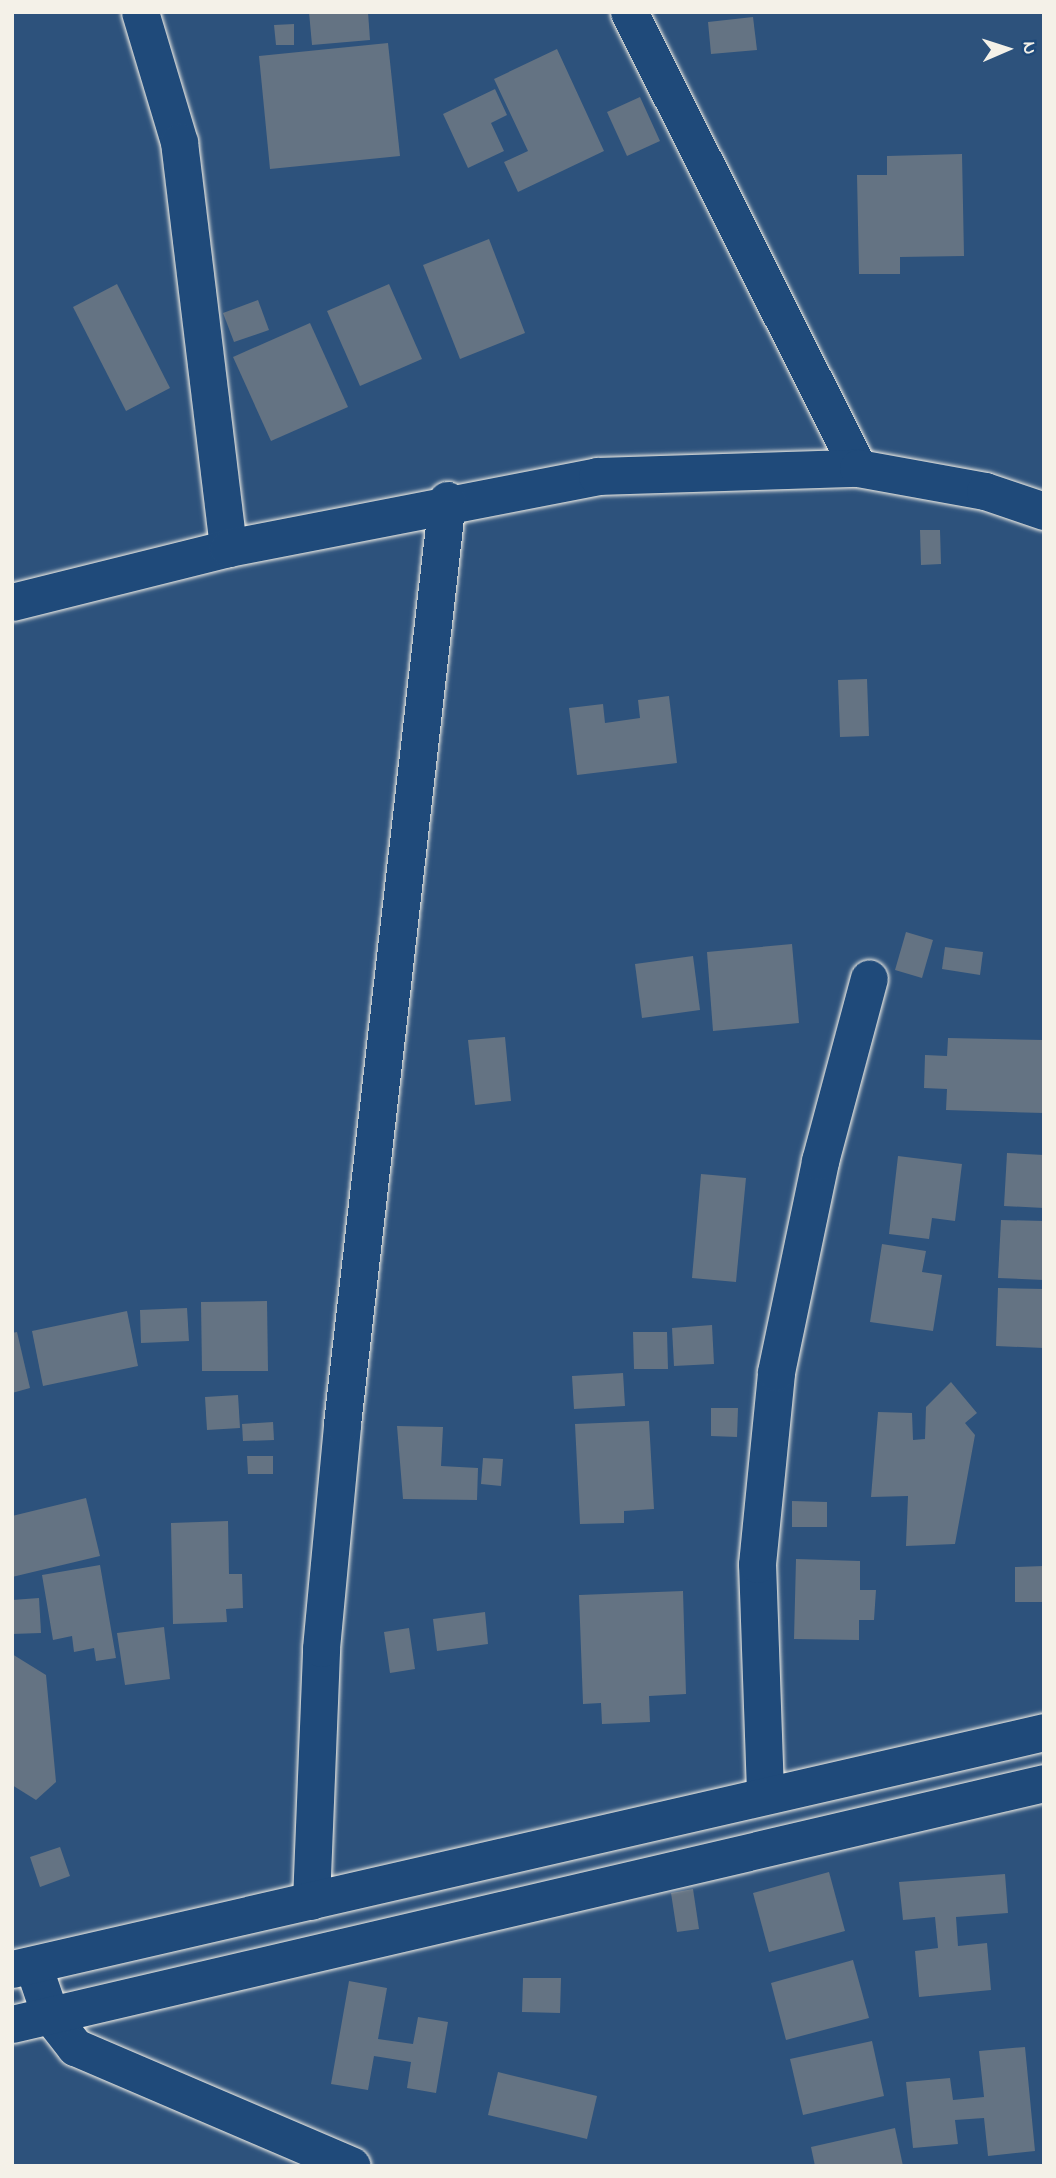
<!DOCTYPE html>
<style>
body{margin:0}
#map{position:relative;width:1056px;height:2178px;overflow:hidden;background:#2d527c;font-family:"Indie Flower",sans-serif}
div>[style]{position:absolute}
.building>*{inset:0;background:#647383}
.roads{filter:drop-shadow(0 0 2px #f4f1e8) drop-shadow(0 0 2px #f4f1e8)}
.minor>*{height:37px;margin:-18.5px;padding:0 18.5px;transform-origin:18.5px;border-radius:18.5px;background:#1f4a7a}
span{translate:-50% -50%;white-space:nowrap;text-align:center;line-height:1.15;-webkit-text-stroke:5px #1f4a7a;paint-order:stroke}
.frame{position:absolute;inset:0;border:14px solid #f4f1e8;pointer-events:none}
.north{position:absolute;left:972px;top:14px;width:70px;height:70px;-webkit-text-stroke:5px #1f4a7a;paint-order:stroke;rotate:87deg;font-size:19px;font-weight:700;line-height:28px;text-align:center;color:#f4f1e8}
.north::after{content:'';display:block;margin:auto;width:24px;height:32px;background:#f4f1e8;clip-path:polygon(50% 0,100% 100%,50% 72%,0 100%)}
</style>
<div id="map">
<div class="building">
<i style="clip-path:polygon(309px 12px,368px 12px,370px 40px,312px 45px)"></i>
<i style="clip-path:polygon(753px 17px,757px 50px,711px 54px,708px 22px)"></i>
<i style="clip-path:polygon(294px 24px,294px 45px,276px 45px,274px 25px)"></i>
<i style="clip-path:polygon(388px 43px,400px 156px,270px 169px,259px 56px)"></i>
<i style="clip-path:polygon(557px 49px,604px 151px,518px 192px,504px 162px,528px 151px,494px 79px)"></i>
<i style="clip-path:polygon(495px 89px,507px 115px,491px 123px,504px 151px,468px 168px,443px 114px)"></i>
<i style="clip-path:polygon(640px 97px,660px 141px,627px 156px,607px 112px)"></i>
<i style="clip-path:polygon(962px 154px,964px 256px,900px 257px,900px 274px,859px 274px,857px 175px,887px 175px,887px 156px)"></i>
<i style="clip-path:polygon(489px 239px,525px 333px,460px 359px,423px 265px)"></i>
<i style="clip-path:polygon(117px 284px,170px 388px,126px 411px,73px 307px)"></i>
<i style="clip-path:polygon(389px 284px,422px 359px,360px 386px,327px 311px)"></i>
<i style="clip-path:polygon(258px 300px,269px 330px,234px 342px,223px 313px)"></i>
<i style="clip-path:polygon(310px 323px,348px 407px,271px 441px,233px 357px)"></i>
<i style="clip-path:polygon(920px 530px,940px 530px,941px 564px,921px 565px)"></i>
<i style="clip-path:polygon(867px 679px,869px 736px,840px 737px,838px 680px)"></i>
<i style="clip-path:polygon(669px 696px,677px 763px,577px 775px,569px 708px,603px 704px,605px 723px,640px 718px,638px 700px)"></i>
<i style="clip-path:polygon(906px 932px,933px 940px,922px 978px,895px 970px)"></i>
<i style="clip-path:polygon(792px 944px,799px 1023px,713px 1031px,707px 952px)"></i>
<i style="clip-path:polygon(945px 947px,983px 952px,980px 975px,942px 969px)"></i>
<i style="clip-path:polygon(693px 956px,700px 1010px,642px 1018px,635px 964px)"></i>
<i style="clip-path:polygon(505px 1037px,511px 1101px,475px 1105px,468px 1040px)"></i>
<i style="clip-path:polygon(948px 1038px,1044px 1040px,1044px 1113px,946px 1110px,947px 1089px,924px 1088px,925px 1055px,947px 1056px)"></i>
<i style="clip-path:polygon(1007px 1153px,1044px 1155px,1044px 1208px,1004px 1206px)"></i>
<i style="clip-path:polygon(898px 1156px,962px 1164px,955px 1221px,932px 1218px,929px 1239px,889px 1234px)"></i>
<i style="clip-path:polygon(701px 1174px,746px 1178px,736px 1282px,692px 1278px)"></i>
<i style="clip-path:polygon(1001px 1220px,1044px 1221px,1044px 1280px,998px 1278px)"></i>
<i style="clip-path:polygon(882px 1244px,926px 1251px,922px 1272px,942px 1275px,933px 1331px,870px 1322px)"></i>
<i style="clip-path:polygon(998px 1288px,1044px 1289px,1044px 1348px,996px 1346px)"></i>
<i style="clip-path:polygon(267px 1301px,268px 1371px,202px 1371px,201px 1302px)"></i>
<i style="clip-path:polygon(187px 1308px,189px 1341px,141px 1343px,140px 1310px)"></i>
<i style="clip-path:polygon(127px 1311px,138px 1366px,43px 1386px,32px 1331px)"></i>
<i style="clip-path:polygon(712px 1325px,714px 1364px,674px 1366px,672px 1328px)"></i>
<i style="clip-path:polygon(17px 1332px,30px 1388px,12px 1393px,12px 1333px)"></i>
<i style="clip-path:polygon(633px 1332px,667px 1332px,668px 1369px,634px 1369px)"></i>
<i style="clip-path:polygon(623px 1373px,625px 1406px,574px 1409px,572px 1376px)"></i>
<i style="clip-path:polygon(951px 1382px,977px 1413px,965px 1423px,975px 1435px,955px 1544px,906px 1546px,908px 1496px,871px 1497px,878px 1412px,912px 1413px,913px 1440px,925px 1439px,926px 1407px)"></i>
<i style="clip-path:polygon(238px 1395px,240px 1428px,207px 1430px,205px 1397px)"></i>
<i style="clip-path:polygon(711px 1408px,738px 1408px,737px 1437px,711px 1436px)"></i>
<i style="clip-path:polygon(649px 1421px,654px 1509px,624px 1511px,624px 1523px,580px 1524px,575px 1424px)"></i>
<i style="clip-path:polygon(273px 1422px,274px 1440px,243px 1441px,242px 1424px)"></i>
<i style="clip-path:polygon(397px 1426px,443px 1427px,441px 1466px,478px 1468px,477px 1500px,403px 1499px)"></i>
<i style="clip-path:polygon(247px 1456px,273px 1456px,273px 1474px,248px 1474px)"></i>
<i style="clip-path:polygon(483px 1458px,503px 1459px,501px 1486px,481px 1484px)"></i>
<i style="clip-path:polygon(86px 1498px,100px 1556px,12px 1577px,12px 1516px)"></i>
<i style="clip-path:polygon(792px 1501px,827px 1502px,827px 1527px,792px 1527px)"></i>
<i style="clip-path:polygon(228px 1521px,229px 1574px,242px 1574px,243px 1608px,226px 1609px,227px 1622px,173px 1624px,171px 1523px)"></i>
<i style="clip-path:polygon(796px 1559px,860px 1561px,860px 1590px,876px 1590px,874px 1620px,859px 1620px,859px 1640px,794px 1639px)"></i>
<i style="clip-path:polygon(100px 1565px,116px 1658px,96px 1661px,94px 1648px,74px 1652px,72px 1636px,53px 1640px,42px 1575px)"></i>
<i style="clip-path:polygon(1044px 1566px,1044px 1602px,1015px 1602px,1015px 1567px)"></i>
<i style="clip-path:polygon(683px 1591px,686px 1694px,649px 1696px,650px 1722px,602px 1724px,601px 1703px,583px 1704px,579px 1595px)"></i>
<i style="clip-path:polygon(39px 1598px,41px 1633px,12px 1634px,12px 1600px)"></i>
<i style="clip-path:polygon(485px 1612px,488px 1644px,437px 1651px,433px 1619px)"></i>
<i style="clip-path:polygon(164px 1627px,170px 1679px,125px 1685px,117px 1633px)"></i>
<i style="clip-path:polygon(409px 1628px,415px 1669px,390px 1673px,384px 1632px)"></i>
<i style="clip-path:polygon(12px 1654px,46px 1675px,56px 1782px,36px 1800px,12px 1785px)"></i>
<i style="clip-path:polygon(60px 1847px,70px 1876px,40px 1887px,30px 1857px)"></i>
<i style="clip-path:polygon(829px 1872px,845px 1931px,769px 1952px,753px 1893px)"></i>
<i style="clip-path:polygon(1005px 1874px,1008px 1913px,956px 1917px,958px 1946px,987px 1943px,991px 1990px,919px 1997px,915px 1951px,938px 1948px,935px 1917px,903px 1920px,899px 1882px)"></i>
<i style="clip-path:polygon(693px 1889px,699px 1929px,677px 1932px,671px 1893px)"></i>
<i style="clip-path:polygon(853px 1960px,869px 2018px,786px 2040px,771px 1983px)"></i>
<i style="clip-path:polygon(523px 1978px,561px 1978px,560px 2013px,522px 2012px)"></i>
<i style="clip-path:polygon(349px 1981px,387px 1988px,378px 2039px,413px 2044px,418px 2017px,448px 2022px,436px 2093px,407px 2088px,411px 2062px,374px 2056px,368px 2090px,331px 2084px)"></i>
<i style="clip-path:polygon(872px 2041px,884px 2096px,803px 2115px,790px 2059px)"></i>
<i style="clip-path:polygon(1025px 2047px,1035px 2151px,988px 2156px,984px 2118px,955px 2120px,958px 2144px,913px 2148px,906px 2082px,950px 2078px,953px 2100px,984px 2097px,979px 2051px)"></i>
<i style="clip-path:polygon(498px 2072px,597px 2096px,587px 2139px,488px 2115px)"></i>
<i style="clip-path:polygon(895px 2128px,903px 2166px,815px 2166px,811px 2147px)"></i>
</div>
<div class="roads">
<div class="minor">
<i style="left:140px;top:12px;width:136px;rotate:73.3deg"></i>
<i style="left:179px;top:142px;width:409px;rotate:83.1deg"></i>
<i style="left:629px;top:12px;width:510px;rotate:63.33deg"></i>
<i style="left:12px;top:602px;width:223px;rotate:-14deg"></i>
<i style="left:228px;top:548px;width:376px;rotate:-11deg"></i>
<i style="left:597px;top:476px;width:261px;rotate:-1.8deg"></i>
<i style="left:858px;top:468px;width:129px;rotate:10.3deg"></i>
<i style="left:985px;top:491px;width:62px;rotate:18.7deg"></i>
<i style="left:765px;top:1792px;width:228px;rotate:-92deg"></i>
<i style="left:757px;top:1564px;width:193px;rotate:-84.3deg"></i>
<i style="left:776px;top:1372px;width:216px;rotate:-78.2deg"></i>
<i style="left:820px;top:1161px;width:189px;rotate:-75deg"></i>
<i style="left:311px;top:1901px;width:253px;rotate:-87.7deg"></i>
<i style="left:321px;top:1648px;width:225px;rotate:-84.6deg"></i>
<i style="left:342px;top:1424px;width:930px;rotate:-83.52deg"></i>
<i style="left:33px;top:1965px;width:53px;rotate:71.2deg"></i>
<i style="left:50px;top:2015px;width:41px;rotate:52deg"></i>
<i style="left:75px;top:2047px;width:301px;rotate:23.2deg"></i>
<i style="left:12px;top:1969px;width:1059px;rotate:-12.93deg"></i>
<i style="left:12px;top:2024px;width:1060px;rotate:-13.14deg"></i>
</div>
</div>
<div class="frame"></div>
<div class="north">N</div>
</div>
